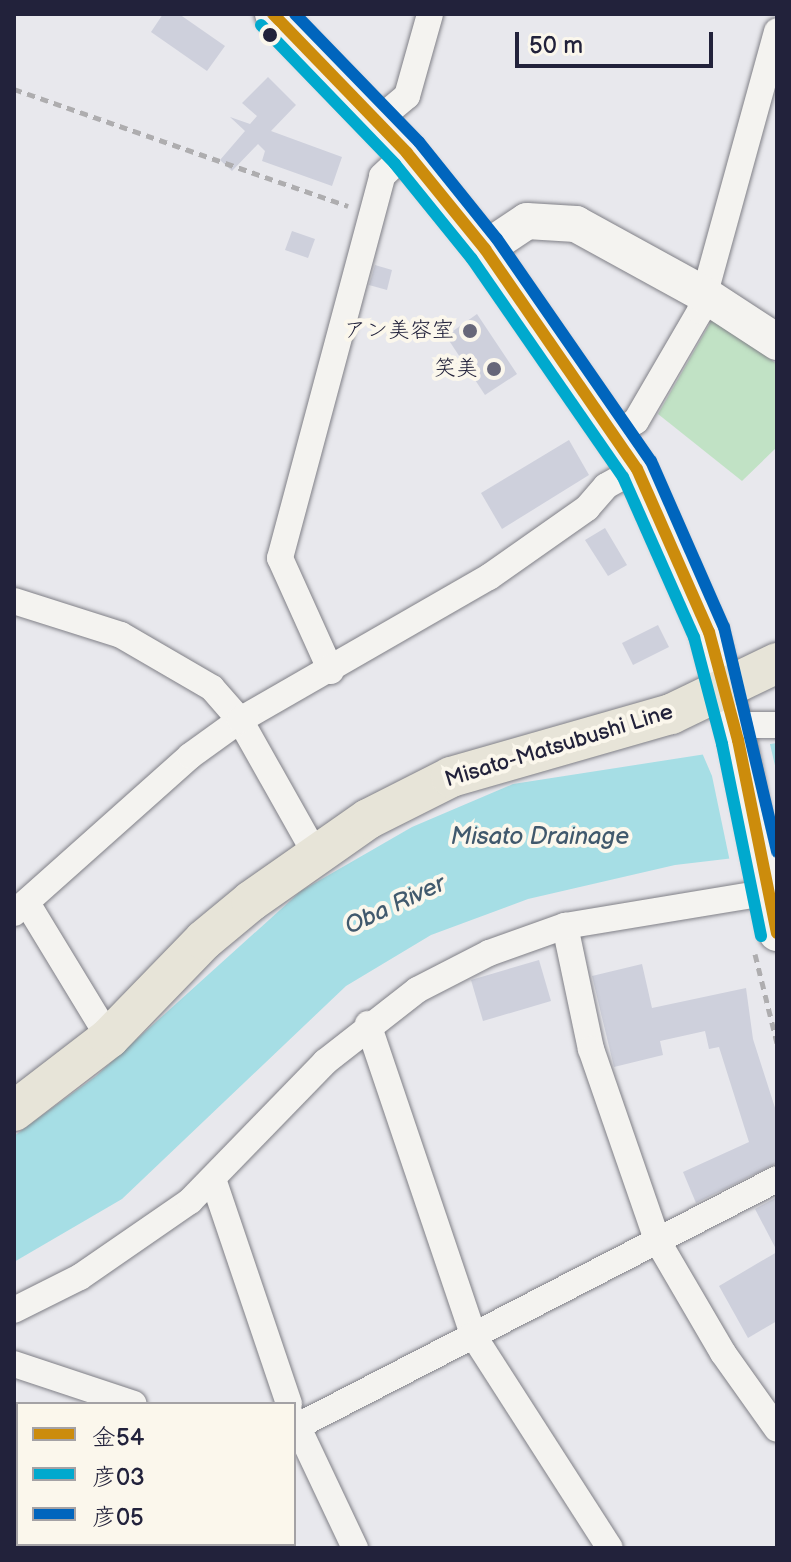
<!DOCTYPE html>
<meta charset="utf-8">
<style>
body{margin:0}
#map{position:relative;width:791px;height:1562px;overflow:hidden;background:#e8e8ed;font-family:"Balsamiq Sans","Klee One",sans-serif}
div>[style]{position:absolute}
.green>*{inset:0;background:#c1e2c5}
.water>*{inset:0;background:#a6dee5}
.pier>*{inset:0;background:#e8e8ed}
.building>*{inset:0;background:#ced0dc}
.path>*{height:5px;margin-top:-2.5px;transform-origin:0;background:repeating-linear-gradient(90deg,#aeadaf 0 8px,transparent 0 14px)}
.roads{filter:drop-shadow(0 0 2px #808087) drop-shadow(0 0 2px #808087)}
.street>*{height:26px;margin:-13px;padding:0 13px;transform-origin:13px;border-radius:13px;background:#f4f3f0}
.secondary>*{height:36px;margin:-18px;padding:0 18px;transform-origin:18px;border-radius:18px;background:#f4f3f0}
.primary>*{height:40px;margin:-20px;padding:0 20px;transform-origin:20px;border-radius:20px;background:#e7e4d8}
.bus-1>*{height:12px;margin:-6px;padding:0 6px;transform-origin:6px;border-radius:6px;background:#cc8c0c}
.bus-2>*{height:12px;margin:-6px;padding:0 6px;transform-origin:6px;border-radius:6px;background:#00a9ce}
.bus-3>*{height:12px;margin:-6px;padding:0 6px;transform-origin:6px;border-radius:6px;background:#0065bd}
.dots>*{width:22px;height:22px;translate:-50% -50%;box-sizing:border-box;border:4px solid #fbf7ec;border-radius:50%}
span{translate:-50% -50%;white-space:nowrap;text-align:center;line-height:1.15;-webkit-text-stroke:8px #fbf7ec;paint-order:stroke}
.poi-label{font-size:22px;color:#22223b}
.right{translate:-100% -50%;text-align:right}
.street-label{font-size:22px;color:#22223b}
.water-label{font-size:24px;color:#41596d;font-style:italic}
.frame{position:absolute;inset:0;border:16px solid #22223b;pointer-events:none}
.legend{position:absolute;left:16px;top:1402px;width:280px;height:144px;box-sizing:border-box;background:#fbf7ec;border:2px solid #a4a2a5;margin:0;padding:10px 14px;list-style:none;font-size:24px;color:#22223b}
.legend li{display:flex;align-items:center;gap:16px;height:40px}
.legend b{width:40px;border:2px solid #a4a2a5}
.scale{position:absolute;left:515px;top:32px;width:198px;height:36px;box-sizing:border-box;border:4px solid #22223b;border-top:0;padding-left:10px;font-size:24px;line-height:28px;white-space:nowrap;color:#22223b;-webkit-text-stroke:6px #fbf7ec;paint-order:stroke}
</style>
<div id="map">
<div class="green">
<i style="clip-path:polygon(713px 318px,777px 364px,777px 447px,742px 481px,658px 414px)"></i>
</div>
<div class="water">
<i style="clip-path:polygon(777px 743px,777px 853px,675px 865px,528px 899px,431px 935px,346px 986px,122px 1199px,14px 1262px,14px 1136px,96px 1076px,301px 891px,412px 827px,513px 784px)"></i>
</div>
<div class="pier">
<i style="clip-path:polygon(769px 740px,777px 774px,777px 857px,730px 862px,712px 776px,700px 748px)"></i>
</div>
<div class="building">
<i style="clip-path:polygon(163px 14px,179px 14px,225px 46px,207px 71px,151px 32px)"></i>
<i style="clip-path:polygon(268px 77px,296px 105px,271px 131px,342px 157px,332px 186px,262px 161px,265px 151px,258px 144px,232px 171px,220px 160px,245px 131px,230px 117px,250px 124px,257px 116px,242px 103px)"></i>
<i style="clip-path:polygon(292px 231px,315px 239px,308px 258px,285px 250px)"></i>
<i style="clip-path:polygon(375px 265px,392px 270px,387px 290px,369px 285px)"></i>
<i style="clip-path:polygon(477px 314px,517px 374px,485px 395px,446px 336px)"></i>
<i style="clip-path:polygon(569px 440px,589px 475px,502px 529px,481px 493px)"></i>
<i style="clip-path:polygon(605px 528px,627px 565px,608px 576px,585px 540px)"></i>
<i style="clip-path:polygon(658px 625px,669px 647px,633px 665px,622px 643px)"></i>
<i style="clip-path:polygon(539px 960px,551px 1001px,483px 1021px,471px 980px)"></i>
<i style="clip-path:polygon(642px 964px,652px 1008px,746px 988px,753px 1039px,777px 1114px,777px 1163px,696px 1203px,683px 1172px,749px 1142px,719px 1047px,709px 1049px,705px 1031px,660px 1041px,663px 1055px,614px 1067px,592px 976px)"></i>
<i style="clip-path:polygon(777px 1197px,777px 1251px,755px 1209px)"></i>
<i style="clip-path:polygon(777px 1252px,777px 1321px,748px 1338px,719px 1286px)"></i>
</div>
<div class="path">
<i style="left:14px;top:89px;width:354px;rotate:19.3deg"></i>
<i style="left:755px;top:954px;width:92px;rotate:76.1deg"></i>
</div>
<div class="roads">
<div class="street">
<i style="left:377px;top:121px;width:39px;rotate:-40deg"></i>
<i style="left:407px;top:96px;width:85px;rotate:-74.3deg"></i>
<i style="left:615px;top:435px;width:25px;rotate:-34deg"></i>
<i style="left:636px;top:421px;width:127px;rotate:-59.8deg"></i>
<i style="left:700px;top:311px;width:290px;rotate:-74.6deg"></i>
<i style="left:14px;top:601px;width:112px;rotate:17.6deg"></i>
<i style="left:121px;top:635px;width:105px;rotate:30.2deg"></i>
<i style="left:212px;top:688px;width:43px;rotate:48.8deg"></i>
<i style="left:240px;top:720px;width:153px;rotate:60.6deg"></i>
<i style="left:331px;top:671px;width:124px;rotate:-114.3deg"></i>
<i style="left:280px;top:558px;width:395px;rotate:-75deg"></i>
<i style="left:382px;top:176px;width:34px;rotate:-43deg"></i>
<i style="left:735px;top:725px;width:42px"></i>
<i style="left:27px;top:903px;width:158px;rotate:58.7deg"></i>
<i style="left:14px;top:913px;width:236px;rotate:-41.7deg"></i>
<i style="left:190px;top:756px;width:62px;rotate:-35.8deg"></i>
<i style="left:240px;top:720px;width:287px;rotate:-29.9deg"></i>
<i style="left:489px;top:577px;width:120px;rotate:-35.1deg"></i>
<i style="left:587px;top:508px;width:29px;rotate:-49deg"></i>
<i style="left:606px;top:486px;width:35px;rotate:-29deg"></i>
<i style="left:565px;top:926px;width:126px;rotate:78.1deg"></i>
<i style="left:591px;top:1049px;width:202px;rotate:70.9deg"></i>
<i style="left:657px;top:1240px;width:131px;rotate:59.7deg"></i>
<i style="left:723px;top:1353px;width:93px;rotate:54.6deg"></i>
<i style="left:368px;top:1024px;width:328px;rotate:71.3deg"></i>
<i style="left:473px;top:1335px;width:253px;rotate:57.3deg"></i>
<i style="left:213px;top:1179px;width:237px;rotate:71.3deg"></i>
<i style="left:14px;top:1310px;width:74px;rotate:-26.6deg"></i>
<i style="left:80px;top:1277px;width:134px;rotate:-34.6deg"></i>
<i style="left:190px;top:1201px;width:194px;rotate:-45.8deg"></i>
<i style="left:325px;top:1062px;width:117px;rotate:-38deg"></i>
<i style="left:417px;top:990px;width:81px;rotate:-27.2deg"></i>
<i style="left:489px;top:953px;width:81px;rotate:-19.6deg"></i>
<i style="left:565px;top:926px;width:215px;rotate:-9.4deg"></i>
<i style="left:14px;top:1364px;width:126px;rotate:18.4deg"></i>
<i style="left:294px;top:1419px;width:143px;rotate:64.7deg"></i>
<i style="left:294px;top:1428px;width:543px;rotate:-27.27deg"></i>
<i style="left:14px;top:1546px;width:6px;rotate:18deg"></i>
<i style="left:66px;top:1548px;width:9px;rotate:-27deg"></i>
</div>
<div class="secondary">
<i style="left:273px;top:14px;width:193px;rotate:46deg"></i>
<i style="left:407px;top:153px;width:124px;rotate:50.9deg"></i>
<i style="left:485px;top:249px;width:267px;rotate:55.4deg"></i>
<i style="left:637px;top:469px;width:178px;rotate:66.2deg"></i>
<i style="left:709px;top:632px;width:112px;rotate:75deg"></i>
<i style="left:738px;top:740px;width:197px;rotate:78.6deg"></i>
<i style="left:485px;top:249px;width:50px;rotate:-33.7deg"></i>
<i style="left:527px;top:221px;width:49px;rotate:3.5deg"></i>
<i style="left:576px;top:224px;width:147px;rotate:28.8deg"></i>
<i style="left:705px;top:295px;width:86px;rotate:33.1deg"></i>
</div>
<div class="primary">
<i style="left:14px;top:1111px;width:120px;rotate:-37.5deg"></i>
<i style="left:109px;top:1038px;width:136px;rotate:-45.9deg"></i>
<i style="left:204px;top:940px;width:61px;rotate:-39.7deg"></i>
<i style="left:251px;top:901px;width:143px;rotate:-35deg"></i>
<i style="left:368px;top:819px;width:93px;rotate:-26.8deg"></i>
<i style="left:451px;top:777px;width:229px;rotate:-16deg"></i>
<i style="left:671px;top:714px;width:118px;rotate:-25.7deg"></i>
</div>
</div>
<div class="bus-1">
<i style="left:273px;top:14px;width:193px;rotate:46deg"></i>
<i style="left:407px;top:153px;width:124px;rotate:50.9deg"></i>
<i style="left:485px;top:249px;width:267px;rotate:55.4deg"></i>
<i style="left:637px;top:469px;width:178px;rotate:66.2deg"></i>
<i style="left:709px;top:632px;width:112px;rotate:75deg"></i>
<i style="left:738px;top:740px;width:197px;rotate:78.6deg"></i>
</div>
<div class="bus-2">
<i style="left:261px;top:25px;width:193px;rotate:46deg"></i>
<i style="left:395px;top:164px;width:122px;rotate:51deg"></i>
<i style="left:472px;top:259px;width:265px;rotate:55.3deg"></i>
<i style="left:623px;top:477px;width:175px;rotate:66.1deg"></i>
<i style="left:694px;top:637px;width:111px;rotate:75.3deg"></i>
<i style="left:722px;top:744px;width:196px;rotate:78.5deg"></i>
</div>
<div class="bus-3">
<i style="left:295px;top:14px;width:178px;rotate:45.9deg"></i>
<i style="left:419px;top:142px;width:124px;rotate:51.2deg"></i>
<i style="left:497px;top:239px;width:270px;rotate:55.3deg"></i>
<i style="left:651px;top:461px;width:181px;rotate:66.3deg"></i>
<i style="left:724px;top:627px;width:231px;rotate:76.7deg"></i>
</div>
<div class="dots">
<i style="left:270px;top:35px;background:#22223b"></i>
<i style="left:470px;top:331px;background:#676779"></i>
<i style="left:494px;top:369px;background:#676779"></i>
</div>
<div class="poi-label">
<span class="right" style="left:454px;top:331px">アン美容室</span>
<span class="right" style="left:478px;top:369px">笑美</span>
</div>
<div class="street-label">
<span style="left:559px;top:746px;rotate:-17deg">Misato-Matsubushi Line</span>
</div>
<div class="water-label">
<span style="left:540px;top:837px">Misato Drainage</span>
<span style="left:395px;top:905px;rotate:-25deg">Oba River</span>
</div>
<div class="frame"></div>
<ul class="legend">
<li><b style="height:10px;background:#cc8c0c"></b>金54</li>
<li><b style="height:10px;background:#00a9ce"></b>彦03</li>
<li><b style="height:10px;background:#0065bd"></b>彦05</li>
</ul>
<div class="scale">50 m</div>
</div>
